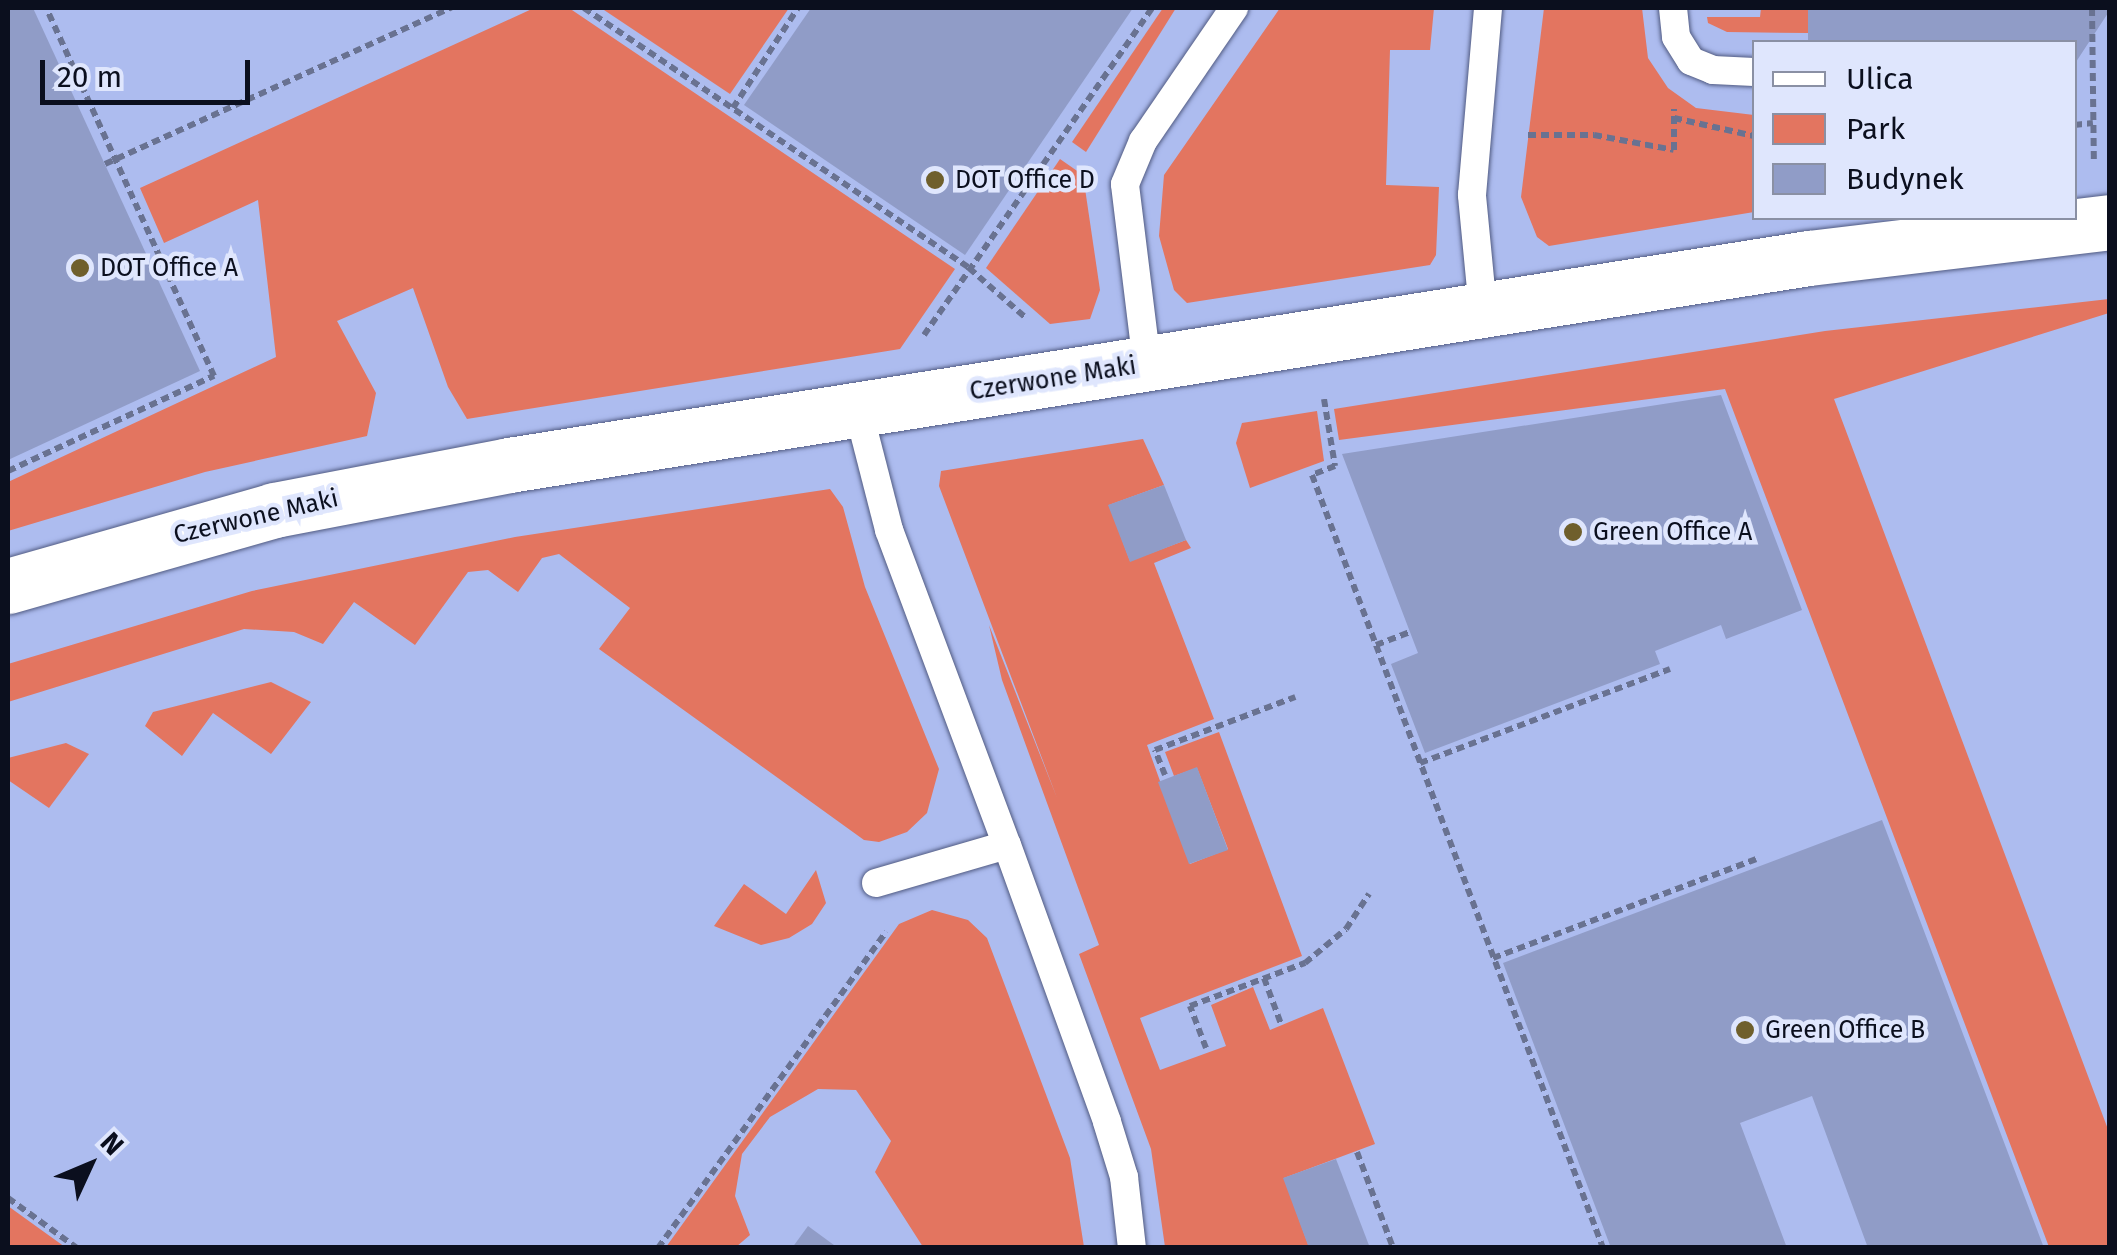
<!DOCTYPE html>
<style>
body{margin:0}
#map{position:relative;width:2117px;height:1255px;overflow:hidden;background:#b7c5f1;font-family:"Fira Sans",sans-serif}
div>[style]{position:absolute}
.built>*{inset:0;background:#adbcef}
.green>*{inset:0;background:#e37560}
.building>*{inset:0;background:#909cc7}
.path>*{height:6px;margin-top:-3px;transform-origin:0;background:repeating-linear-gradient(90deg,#697291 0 8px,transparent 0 13px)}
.roads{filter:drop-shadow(0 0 2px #515b82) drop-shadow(0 0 2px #515b82)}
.service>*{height:28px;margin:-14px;padding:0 14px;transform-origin:14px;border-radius:14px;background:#fff}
.minor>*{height:55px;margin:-27.5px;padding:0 27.5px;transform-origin:27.5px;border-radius:27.5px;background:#fff}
.dots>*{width:28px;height:28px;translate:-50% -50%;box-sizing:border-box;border:5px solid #dfe6fd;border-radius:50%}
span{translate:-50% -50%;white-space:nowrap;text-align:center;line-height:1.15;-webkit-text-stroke:9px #dfe6fd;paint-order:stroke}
.poi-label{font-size:25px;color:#0b0f1e}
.left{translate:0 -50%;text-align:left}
.street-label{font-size:25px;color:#0b0f1e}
.frame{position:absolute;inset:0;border:10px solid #0b0f1e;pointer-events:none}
.legend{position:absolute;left:1752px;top:40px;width:325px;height:180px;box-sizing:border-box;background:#dfe6fd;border:2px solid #8a90a4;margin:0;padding:12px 18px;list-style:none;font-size:30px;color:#0b0f1e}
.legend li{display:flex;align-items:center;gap:20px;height:50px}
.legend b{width:50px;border:2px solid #8a90a4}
.north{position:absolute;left:40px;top:1115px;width:100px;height:100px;-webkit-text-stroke:8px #dfe6fd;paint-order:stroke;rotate:46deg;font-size:28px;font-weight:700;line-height:40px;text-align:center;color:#0b0f1e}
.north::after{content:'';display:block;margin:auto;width:35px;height:45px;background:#0b0f1e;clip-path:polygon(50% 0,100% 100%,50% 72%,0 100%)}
.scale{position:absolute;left:40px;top:60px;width:210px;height:45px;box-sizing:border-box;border:5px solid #0b0f1e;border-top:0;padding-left:12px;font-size:30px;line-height:35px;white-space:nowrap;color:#0b0f1e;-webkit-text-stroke:8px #dfe6fd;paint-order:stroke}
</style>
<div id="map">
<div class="built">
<i style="clip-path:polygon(evenodd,8px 8px,2109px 8px,2109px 1247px,8px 1247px,8px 8px,1754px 42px,2074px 42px,2074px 218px,1754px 218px,1754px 42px)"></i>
</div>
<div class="green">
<i style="clip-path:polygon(534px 8px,569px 8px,955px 269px,900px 349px,467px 419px,448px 387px,413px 288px,337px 321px,376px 393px,367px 436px,205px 472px,8px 531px,8px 482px,276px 357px,258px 200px,164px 243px,140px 188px)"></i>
<i style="clip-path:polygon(601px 8px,789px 8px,730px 94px)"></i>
<i style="clip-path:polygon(1163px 8px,1176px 8px,1086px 152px,1072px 142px)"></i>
<i style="clip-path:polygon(1280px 8px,1434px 8px,1430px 50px,1390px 50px,1386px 185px,1439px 187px,1436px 255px,1430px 265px,1187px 303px,1174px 290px,1159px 236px,1164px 175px)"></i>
<i style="clip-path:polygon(1544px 8px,1642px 8px,1648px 58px,1668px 88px,1696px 108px,1754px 115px,1754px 212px,1549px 246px,1537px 237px,1521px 197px)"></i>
<i style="clip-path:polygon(1761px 8px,1808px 8px,1808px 33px,1727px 32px,1708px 23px,1707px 17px,1760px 17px)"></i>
<i style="clip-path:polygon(1060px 159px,1083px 175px,1100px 290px,1090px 319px,1050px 324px,986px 268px)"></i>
<i style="clip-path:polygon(2109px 299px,2109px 313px,1834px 399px,2109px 1132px,2109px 1247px,2049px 1247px,1725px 389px,1339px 440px,1334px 409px,1825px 331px)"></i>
<i style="clip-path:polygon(1317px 411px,1324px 461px,1250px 488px,1236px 443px,1242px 423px)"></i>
<i style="clip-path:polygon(1143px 439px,1164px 485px,1109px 505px,1130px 561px,1186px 540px,1191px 548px,1154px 563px,1214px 719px,1147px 745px,1190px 864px,1228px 849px,1197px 768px,1174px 776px,1165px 752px,1219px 732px,1302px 956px,1140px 1018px,1160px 1070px,1226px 1046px,1211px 1005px,1253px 987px,1270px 1030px,1323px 1008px,1375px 1144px,1284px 1178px,1309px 1247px,1165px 1247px,1151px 1149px,1079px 954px,1099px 945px,1002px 680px,989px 625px,1057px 798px,939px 486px,941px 471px)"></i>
<i style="clip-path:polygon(830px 489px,843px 507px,865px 587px,939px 769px,927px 813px,907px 832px,879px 842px,864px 840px,599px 649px,630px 608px,559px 554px,542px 558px,518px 592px,488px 570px,468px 572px,415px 645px,354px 602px,323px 644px,294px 632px,244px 629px,8px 702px,8px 664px,252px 591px,515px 537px)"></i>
<i style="clip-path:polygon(271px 682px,311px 702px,271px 754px,213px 713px,182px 756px,145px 726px,153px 712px)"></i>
<i style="clip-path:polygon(66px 743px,89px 754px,49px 808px,8px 780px,8px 758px)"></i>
<i style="clip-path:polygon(816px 870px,826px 903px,812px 924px,789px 938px,761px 945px,714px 926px,744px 884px,786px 914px)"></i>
<i style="clip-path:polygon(932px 910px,968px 920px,987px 938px,1070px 1158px,1084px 1247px,923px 1247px,875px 1172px,891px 1141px,856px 1090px,818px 1089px,770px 1117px,742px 1154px,735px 1196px,750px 1235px,736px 1247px,666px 1247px,899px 924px)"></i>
<i style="clip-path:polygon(8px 1206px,65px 1247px,66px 1247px,8px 1247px)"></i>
</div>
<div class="building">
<i style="clip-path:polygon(8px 8px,33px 8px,200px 371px,8px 460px)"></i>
<i style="clip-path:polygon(811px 8px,1133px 8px,965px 255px,744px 105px)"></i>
<i style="clip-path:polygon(1808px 8px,2110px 8px,2110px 10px,2074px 65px,2074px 42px,1808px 42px)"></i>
<i style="clip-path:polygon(1721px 395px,1802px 610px,1726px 639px,1721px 625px,1655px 651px,1660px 664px,1425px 753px,1391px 664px,1418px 653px,1342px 454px)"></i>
<i style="clip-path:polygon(1164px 485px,1186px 540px,1130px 562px,1108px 505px)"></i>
<i style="clip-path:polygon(1197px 767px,1228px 850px,1189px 864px,1158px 782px)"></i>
<i style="clip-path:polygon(1882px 820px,2044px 1248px,1868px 1248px,1812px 1096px,1740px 1123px,1787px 1248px,1611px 1248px,1503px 963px)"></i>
<i style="clip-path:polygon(1336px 1159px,1370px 1248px,1309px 1248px,1283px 1178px)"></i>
<i style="clip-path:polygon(808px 1226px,838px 1248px,792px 1248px)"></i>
</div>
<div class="path">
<i style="left:584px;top:8px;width:465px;rotate:34deg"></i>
<i style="left:969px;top:268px;width:74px;rotate:41.2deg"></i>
<i style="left:2092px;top:8px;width:153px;rotate:89.3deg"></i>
<i style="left:733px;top:108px;width:119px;rotate:-57deg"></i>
<i style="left:1674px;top:118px;width:82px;rotate:12.7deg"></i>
<i style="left:2074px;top:125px;width:19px;rotate:-6deg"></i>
<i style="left:1528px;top:135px;width:66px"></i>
<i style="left:1594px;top:135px;width:81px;rotate:10.6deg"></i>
<i style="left:1674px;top:150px;width:41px;rotate:-90deg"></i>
<i style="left:105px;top:164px;width:380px;rotate:-24.3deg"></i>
<i style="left:924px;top:335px;width:399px;rotate:-55.1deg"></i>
<i style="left:1324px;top:399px;width:68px;rotate:80.7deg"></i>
<i style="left:1335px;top:466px;width:25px;rotate:159deg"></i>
<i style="left:1312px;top:475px;width:826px;rotate:69.37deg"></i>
<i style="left:8px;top:471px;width:227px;rotate:-24.8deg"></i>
<i style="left:214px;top:376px;width:402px;rotate:-114.5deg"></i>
<i style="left:1376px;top:645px;width:36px;rotate:-21deg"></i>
<i style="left:1420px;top:763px;width:267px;rotate:-20.6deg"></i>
<i style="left:1165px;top:775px;width:27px;rotate:-112deg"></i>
<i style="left:1155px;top:750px;width:150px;rotate:-20.7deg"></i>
<i style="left:1493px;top:958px;width:281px;rotate:-20.6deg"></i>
<i style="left:1264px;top:978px;width:49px;rotate:69.7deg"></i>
<i style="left:1206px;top:1048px;width:45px;rotate:-110.9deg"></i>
<i style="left:1190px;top:1006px;width:123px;rotate:-20.5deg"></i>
<i style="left:1305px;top:963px;width:53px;rotate:-39.7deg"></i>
<i style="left:1346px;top:929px;width:42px;rotate:-56.7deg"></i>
<i style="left:1357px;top:1152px;width:103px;rotate:69.4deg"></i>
<i style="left:8px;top:1198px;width:85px;rotate:35.9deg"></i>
<i style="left:658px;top:1248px;width:390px;rotate:-54.2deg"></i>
</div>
<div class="roads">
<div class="service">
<i style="left:1673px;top:8px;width:29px;rotate:84deg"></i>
<i style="left:1676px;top:37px;width:28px;rotate:58deg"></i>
<i style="left:1691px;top:61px;width:24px;rotate:22deg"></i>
<i style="left:1713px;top:70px;width:41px;rotate:2.8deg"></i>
<i style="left:1483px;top:310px;width:116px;rotate:-95.5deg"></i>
<i style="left:1472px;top:195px;width:188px;rotate:-85.1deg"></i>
<i style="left:1147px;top:364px;width:181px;rotate:-97deg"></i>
<i style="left:1125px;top:184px;width:47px;rotate:-67.3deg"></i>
<i style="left:1143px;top:141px;width:161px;rotate:-55.6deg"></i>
<i style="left:858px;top:409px;width:125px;rotate:75.6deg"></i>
<i style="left:889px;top:530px;width:336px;rotate:69.5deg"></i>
<i style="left:876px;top:883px;width:136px;rotate:-16.2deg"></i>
<i style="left:1007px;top:845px;width:294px;rotate:70.1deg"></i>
<i style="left:1107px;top:1122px;width:58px;rotate:72.8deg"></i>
<i style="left:1124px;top:1177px;width:71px;rotate:83.6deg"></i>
</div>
<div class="minor">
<i style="left:8px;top:586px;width:277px;rotate:-15.9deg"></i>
<i style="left:274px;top:510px;width:239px;rotate:-10.8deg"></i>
<i style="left:509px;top:465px;width:1316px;rotate:-9.05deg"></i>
<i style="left:1809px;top:258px;width:303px;rotate:-6.8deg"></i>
</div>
</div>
<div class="dots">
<i style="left:935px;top:180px;background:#6f5f2c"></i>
<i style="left:80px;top:268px;background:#6f5f2c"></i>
<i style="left:1573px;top:532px;background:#6f5f2c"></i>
<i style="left:1745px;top:1030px;background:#6f5f2c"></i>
</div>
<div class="poi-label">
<span class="left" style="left:955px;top:180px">DOT Office D</span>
<span class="left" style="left:100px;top:268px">DOT Office A</span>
<span class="left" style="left:1593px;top:532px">Green Office A</span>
<span class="left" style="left:1765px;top:1030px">Green Office B</span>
</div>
<div class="street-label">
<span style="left:1053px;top:379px;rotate:-9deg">Czerwone Maki</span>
<span style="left:256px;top:517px;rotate:-13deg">Czerwone Maki</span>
</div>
<div class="frame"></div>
<ul class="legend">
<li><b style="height:12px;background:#fff"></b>Ulica</li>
<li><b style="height:28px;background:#e37560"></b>Park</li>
<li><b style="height:28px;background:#909cc7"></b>Budynek</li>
</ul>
<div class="north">N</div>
<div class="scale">20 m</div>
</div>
